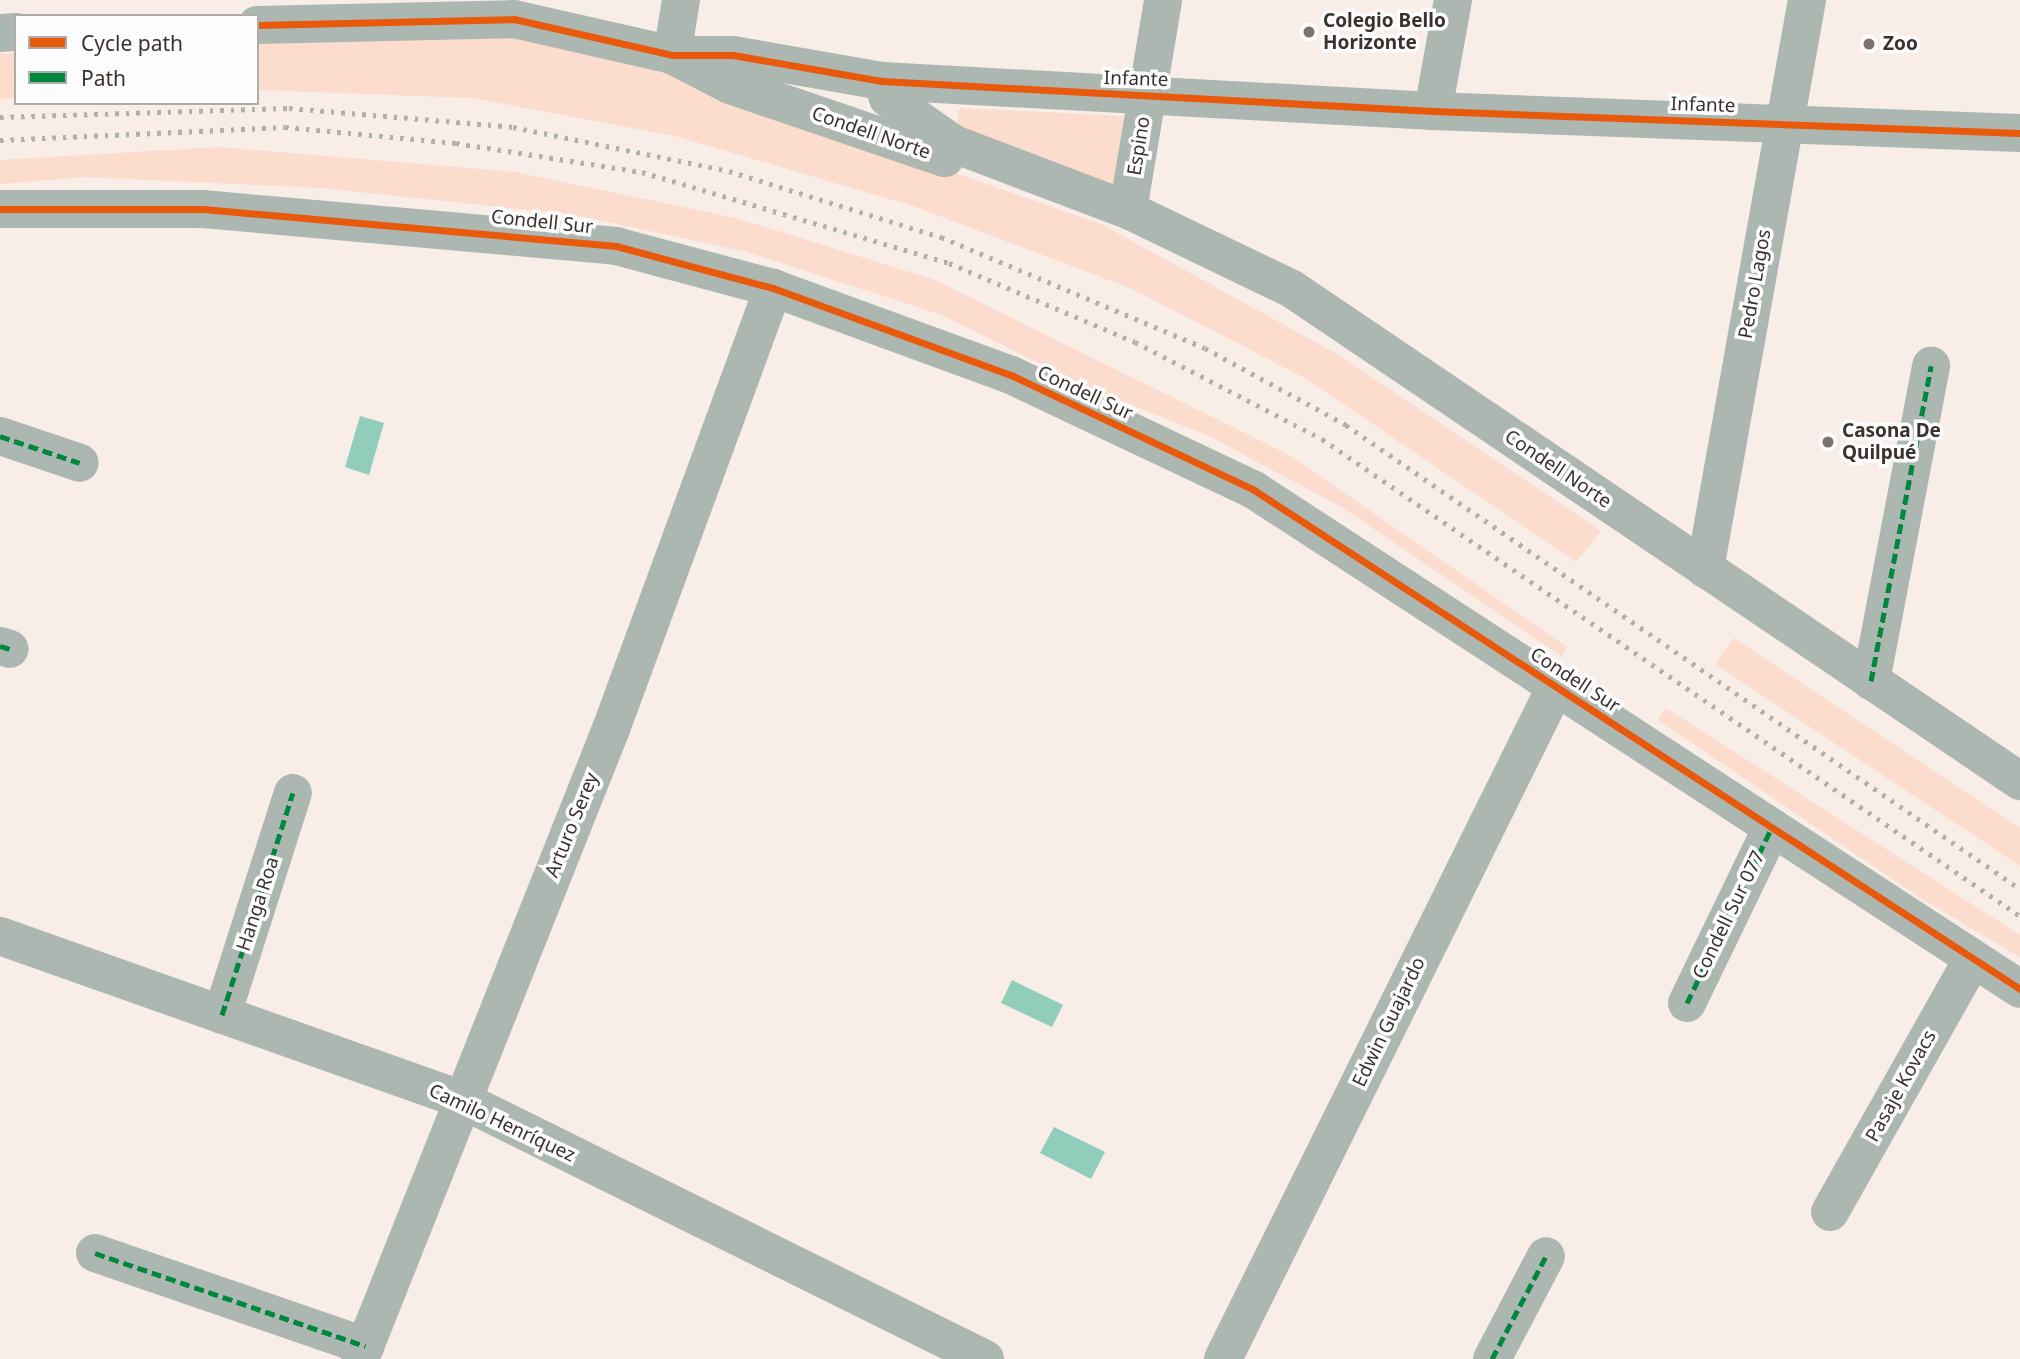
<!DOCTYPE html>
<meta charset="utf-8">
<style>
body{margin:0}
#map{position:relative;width:2020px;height:1359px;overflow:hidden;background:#f8ede7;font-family:"Noto Sans",sans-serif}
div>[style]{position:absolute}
.green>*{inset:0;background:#fbdccd}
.water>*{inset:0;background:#91cdbb}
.minor>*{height:38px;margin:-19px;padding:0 19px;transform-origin:19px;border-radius:19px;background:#adb7b1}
.tertiary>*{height:38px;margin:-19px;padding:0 19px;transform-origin:19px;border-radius:19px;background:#adb7b1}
.rail>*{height:5px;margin-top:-2.5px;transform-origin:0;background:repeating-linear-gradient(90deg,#b0b1ab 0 3.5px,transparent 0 10.5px)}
.quiet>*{height:5px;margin-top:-2.5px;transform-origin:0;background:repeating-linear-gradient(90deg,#00873e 0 10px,transparent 0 15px)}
.cycleway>*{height:7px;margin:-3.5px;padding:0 3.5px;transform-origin:3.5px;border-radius:3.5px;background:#e8590c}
.dots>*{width:19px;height:19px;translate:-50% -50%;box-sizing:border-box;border:4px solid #fcfcfc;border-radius:50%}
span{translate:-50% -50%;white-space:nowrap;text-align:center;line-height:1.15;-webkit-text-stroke:7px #fcfcfc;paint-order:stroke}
.poi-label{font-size:19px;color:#3a322e;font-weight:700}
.left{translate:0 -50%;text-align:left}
.street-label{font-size:19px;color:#3a322e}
.legend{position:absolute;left:14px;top:14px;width:245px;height:91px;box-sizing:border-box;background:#fcfcfc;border:2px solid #aeabaa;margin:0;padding:9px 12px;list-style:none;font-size:21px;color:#3a322e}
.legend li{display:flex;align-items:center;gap:14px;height:35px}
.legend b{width:35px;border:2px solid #aeabaa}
</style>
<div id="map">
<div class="green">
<i style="clip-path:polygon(507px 37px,585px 50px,724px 91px,1103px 225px,1337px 354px,1601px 531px,1576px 562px,1305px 378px,1130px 288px,913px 206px,675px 136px,472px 98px,257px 90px,257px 41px)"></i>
<i style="clip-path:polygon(16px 53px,16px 98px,0 99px,0 54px)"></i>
<i style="clip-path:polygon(960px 108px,1124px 116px,1114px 186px,955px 130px)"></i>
<i style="clip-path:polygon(219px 147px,515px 172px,736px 218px,935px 280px,1291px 456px,1567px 647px,1561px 656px,1343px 508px,1209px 436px,1094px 390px,939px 314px,747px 252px,576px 215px,321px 188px,86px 177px,0 184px,0 160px)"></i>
<i style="clip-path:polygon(1734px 638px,2020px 828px,2020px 866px,1715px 664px)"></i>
<i style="clip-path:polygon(1666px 708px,2020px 935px,2020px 957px,1919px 897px,1658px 720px)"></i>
</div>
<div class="water">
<i style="clip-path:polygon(360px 416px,384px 423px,369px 475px,345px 467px)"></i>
<i style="clip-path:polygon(1012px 980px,1063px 1005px,1052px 1027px,1001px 1003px)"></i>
<i style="clip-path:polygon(1054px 1127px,1105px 1152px,1091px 1179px,1040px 1153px)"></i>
</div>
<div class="minor">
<i style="left:681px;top:0;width:56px;rotate:99.3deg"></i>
<i style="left:672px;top:55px;width:65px;rotate:27.3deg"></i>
<i style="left:730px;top:85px;width:227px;rotate:18.8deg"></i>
<i style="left:882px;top:81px;width:18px;rotate:71deg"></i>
<i style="left:888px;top:98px;width:80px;rotate:34.9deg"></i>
<i style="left:954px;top:144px;width:186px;rotate:20.8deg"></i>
<i style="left:1128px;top:210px;width:182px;rotate:25.7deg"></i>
<i style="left:1292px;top:289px;width:879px;rotate:34.05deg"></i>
<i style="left:1433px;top:111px;width:113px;rotate:-79.8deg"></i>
<i style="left:1128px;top:210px;width:213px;rotate:-80.5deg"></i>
<i style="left:0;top:436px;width:84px;rotate:18.6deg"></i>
<i style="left:1705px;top:569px;width:578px;rotate:-79.84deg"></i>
<i style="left:0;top:646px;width:10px;rotate:17deg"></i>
<i style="left:1871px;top:681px;width:321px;rotate:-79.2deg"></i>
<i style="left:0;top:936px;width:488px;rotate:19.5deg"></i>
<i style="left:460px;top:1099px;width:586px;rotate:26.35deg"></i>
<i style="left:1687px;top:1003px;width:195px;rotate:-64.2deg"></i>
<i style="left:222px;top:1015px;width:233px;rotate:-72.3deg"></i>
<i style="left:1830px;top:1212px;width:289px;rotate:-60.6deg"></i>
<i style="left:95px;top:1253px;width:286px;rotate:19deg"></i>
<i style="left:360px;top:1359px;width:678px;rotate:-68.28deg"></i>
<i style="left:611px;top:729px;width:470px;rotate:-69.8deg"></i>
<i style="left:1223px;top:1359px;width:751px;rotate:-63.67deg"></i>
<i style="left:1492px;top:1359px;width:116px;rotate:-62.3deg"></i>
</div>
<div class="tertiary">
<i style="left:257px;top:25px;width:257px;rotate:-1.3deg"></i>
<i style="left:514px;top:19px;width:162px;rotate:12.8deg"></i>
<i style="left:672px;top:55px;width:61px"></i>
<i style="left:733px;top:55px;width:151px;rotate:9.9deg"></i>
<i style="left:882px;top:81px;width:552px;rotate:3.12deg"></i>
<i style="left:1433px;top:111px;width:587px;rotate:2.15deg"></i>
<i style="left:0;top:33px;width:16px;rotate:-4deg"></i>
<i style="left:0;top:209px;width:203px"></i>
<i style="left:203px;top:209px;width:415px;rotate:5.1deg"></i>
<i style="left:616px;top:246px;width:163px;rotate:15deg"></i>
<i style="left:773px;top:288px;width:253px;rotate:20.1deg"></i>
<i style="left:1011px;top:375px;width:269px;rotate:25.3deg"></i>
<i style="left:1254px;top:490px;width:914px;rotate:33.08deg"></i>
</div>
<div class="rail">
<i style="left:0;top:117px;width:289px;rotate:-1.8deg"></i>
<i style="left:289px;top:108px;width:225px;rotate:4.8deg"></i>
<i style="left:513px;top:127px;width:220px;rotate:11.5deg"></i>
<i style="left:729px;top:171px;width:222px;rotate:17.3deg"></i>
<i style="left:941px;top:237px;width:286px;rotate:22.8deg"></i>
<i style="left:1205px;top:348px;width:161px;rotate:28.6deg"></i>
<i style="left:1346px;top:425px;width:818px;rotate:34.54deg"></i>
<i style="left:0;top:140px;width:285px;rotate:-2.6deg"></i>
<i style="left:285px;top:127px;width:172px;rotate:5.3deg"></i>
<i style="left:456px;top:143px;width:188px;rotate:8.9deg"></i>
<i style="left:642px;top:172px;width:320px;rotate:16.5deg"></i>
<i style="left:949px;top:263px;width:202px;rotate:23deg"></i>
<i style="left:1135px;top:342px;width:211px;rotate:27.4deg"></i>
<i style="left:1322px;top:439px;width:845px;rotate:34.35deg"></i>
</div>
<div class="quiet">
<i style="left:0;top:436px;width:84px;rotate:18.6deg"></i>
<i style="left:0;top:646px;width:10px;rotate:17deg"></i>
<i style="left:1871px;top:681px;width:321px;rotate:-79.2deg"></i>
<i style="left:1687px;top:1003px;width:195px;rotate:-64.2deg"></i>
<i style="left:222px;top:1015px;width:233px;rotate:-72.3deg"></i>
<i style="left:95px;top:1253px;width:286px;rotate:19deg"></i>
<i style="left:1492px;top:1359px;width:116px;rotate:-62.3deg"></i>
</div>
<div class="cycleway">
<i style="left:257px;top:25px;width:257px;rotate:-1.3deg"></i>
<i style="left:514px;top:19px;width:162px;rotate:12.8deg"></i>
<i style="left:672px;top:55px;width:61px"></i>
<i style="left:733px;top:55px;width:151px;rotate:9.9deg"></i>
<i style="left:882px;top:81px;width:552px;rotate:3.12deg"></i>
<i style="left:1433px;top:111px;width:587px;rotate:2.15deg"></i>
<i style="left:0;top:209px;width:203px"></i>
<i style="left:203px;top:209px;width:415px;rotate:5.1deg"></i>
<i style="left:616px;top:246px;width:163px;rotate:15deg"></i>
<i style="left:773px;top:288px;width:253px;rotate:20.1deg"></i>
<i style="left:1011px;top:375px;width:269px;rotate:25.3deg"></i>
<i style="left:1254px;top:490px;width:914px;rotate:33.08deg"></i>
</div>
<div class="dots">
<i style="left:1309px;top:32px;background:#7c736f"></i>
<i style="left:1869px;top:44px;background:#7c736f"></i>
<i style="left:1828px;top:442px;background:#7c736f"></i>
</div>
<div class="poi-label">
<span class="left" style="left:1323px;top:32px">Colegio Bello<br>Horizonte</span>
<span class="left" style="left:1883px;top:44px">Zoo</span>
<span class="left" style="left:1842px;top:442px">Casona De<br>Quilpué</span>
</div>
<div class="street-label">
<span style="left:1136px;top:79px;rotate:2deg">Infante</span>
<span style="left:1703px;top:105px;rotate:2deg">Infante</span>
<span style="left:871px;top:133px;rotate:19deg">Condell Norte</span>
<span style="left:1139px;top:146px;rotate:-81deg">Espino</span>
<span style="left:542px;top:222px;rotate:6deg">Condell Sur</span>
<span style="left:1755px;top:284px;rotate:-80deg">Pedro Lagos</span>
<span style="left:1085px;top:393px;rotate:25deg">Condell Sur</span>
<span style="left:1558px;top:469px;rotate:34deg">Condell Norte</span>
<span style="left:1575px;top:680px;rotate:33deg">Condell Sur</span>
<span style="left:572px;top:825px;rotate:-68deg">Arturo Serey</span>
<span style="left:258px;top:904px;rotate:-72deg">Hanga Roa</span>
<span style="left:1729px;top:915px;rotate:-64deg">Condell Sur 077</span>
<span style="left:1389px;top:1022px;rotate:-64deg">Edwin Guajardo</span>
<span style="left:1901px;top:1086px;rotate:-61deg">Pasaje Kovacs</span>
<span style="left:502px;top:1123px;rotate:25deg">Camilo Henríquez</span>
</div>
<ul class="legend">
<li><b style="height:9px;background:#e8590c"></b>Cycle path</li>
<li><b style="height:9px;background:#00873e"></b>Path</li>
</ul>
</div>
